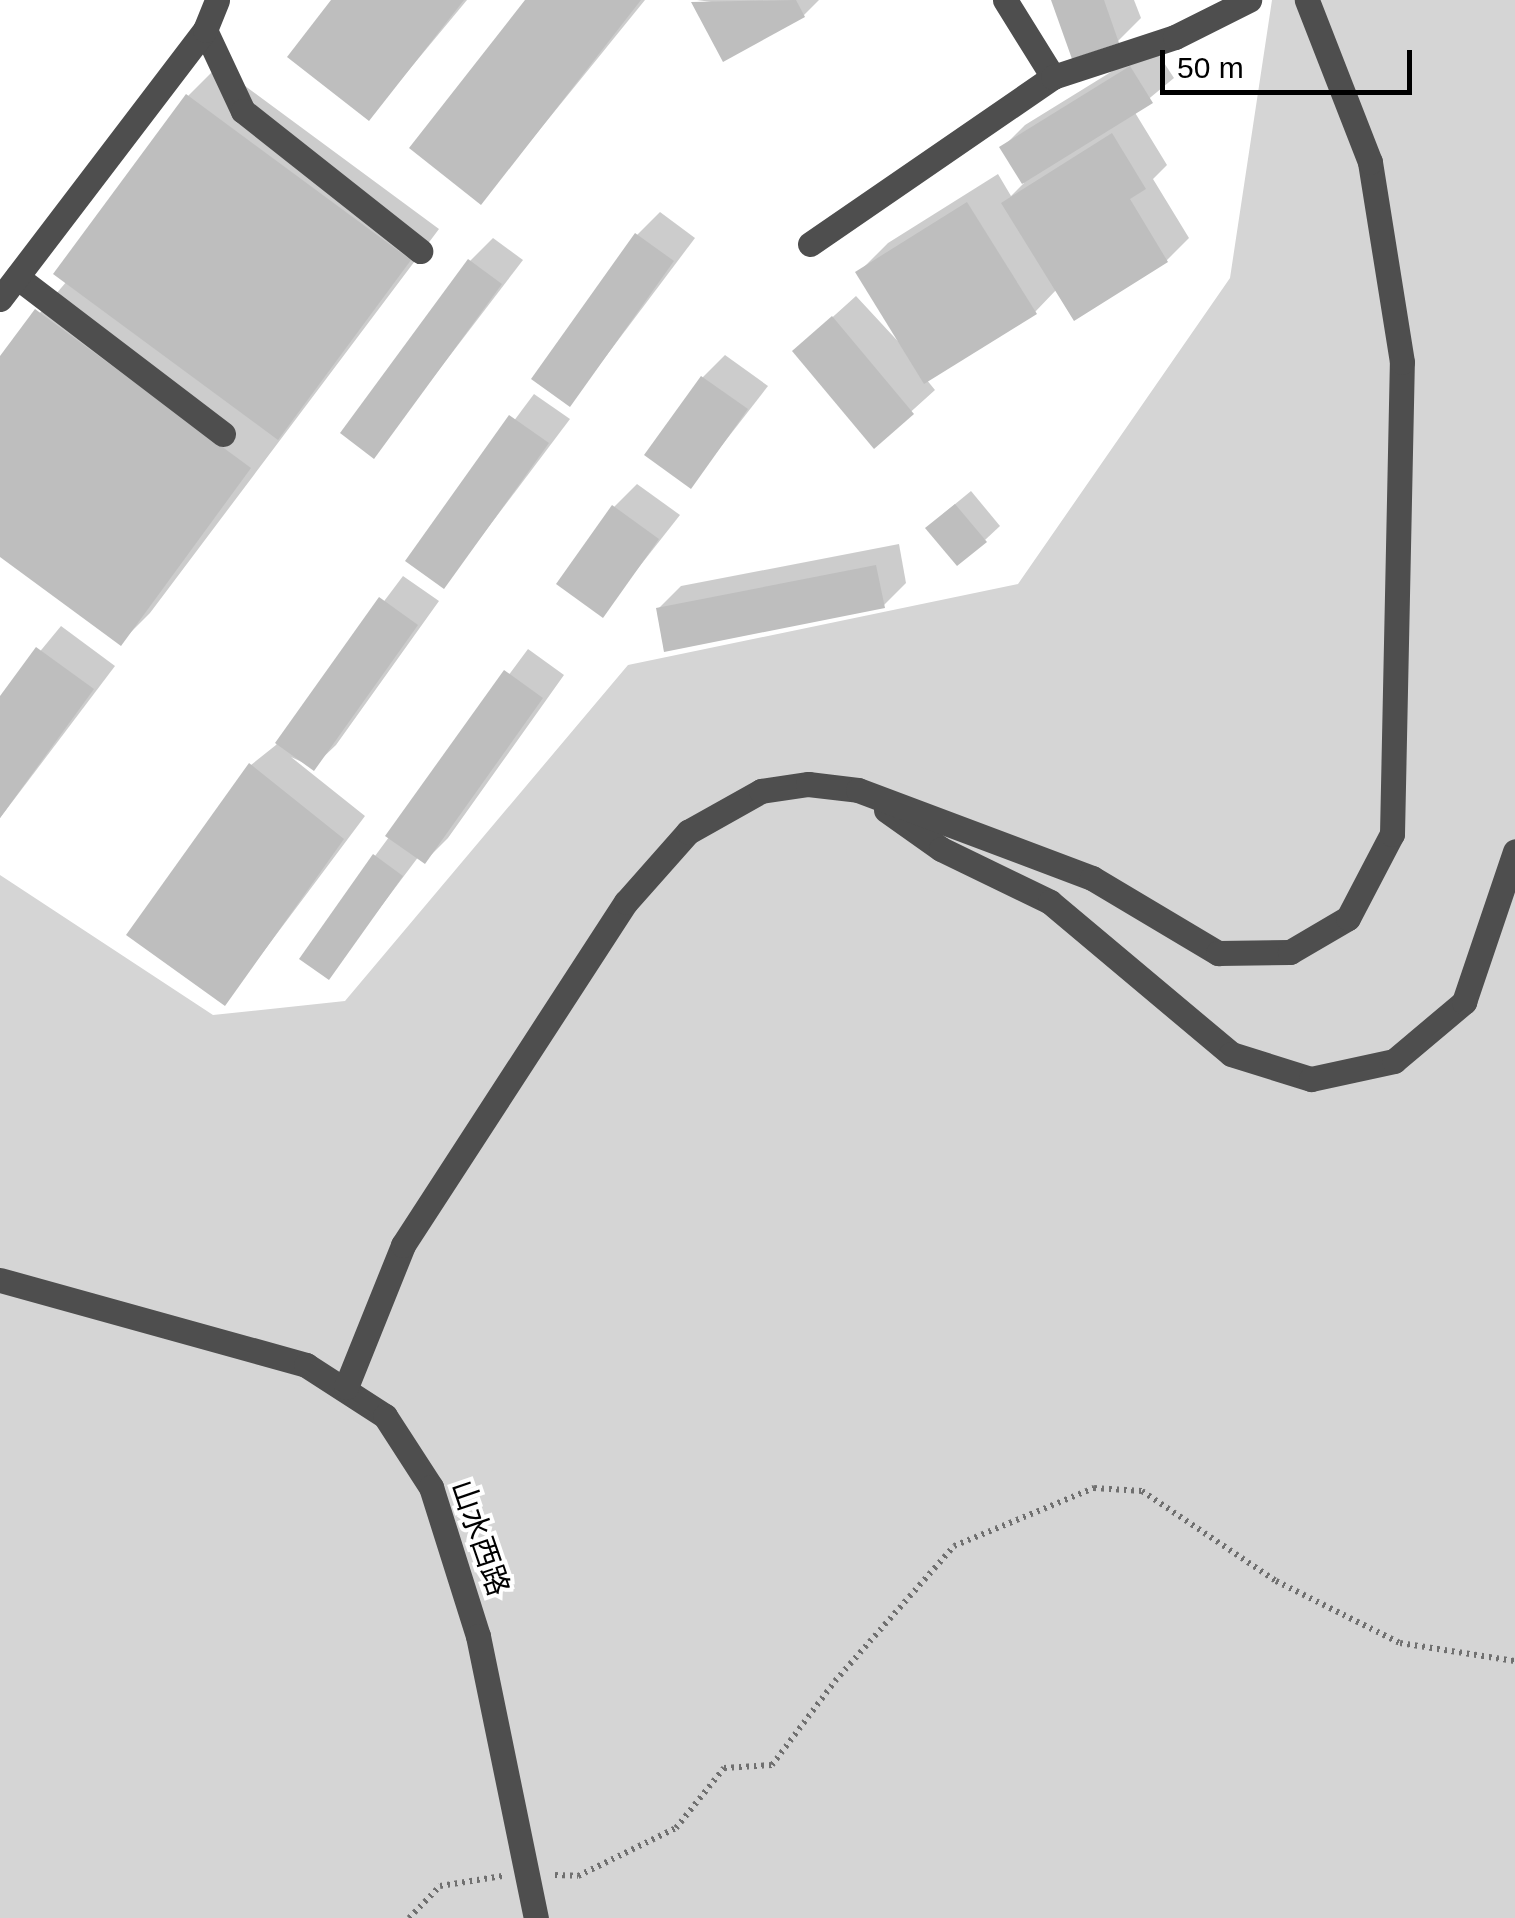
<!DOCTYPE html>
<meta charset="utf-8">
<style>
body{margin:0}
#map{position:relative;width:1515px;height:1918px;overflow:hidden;background:#fff;font-family:Arial,"Noto Sans SC",sans-serif}
div>[style]{position:absolute}
.green>*{inset:0;background:#d5d5d5}
.shadow>*{inset:0;background:#0003}
.building>*{inset:0;background:#bebebe}
.path>*{height:6px;margin-top:-3px;transform-origin:0;background:repeating-linear-gradient(90deg,#707070 0 2.5px,transparent 0 7.5px)}
.minor>*{height:25px;margin:-12.5px;padding:0 12.5px;transform-origin:12.5px;border-radius:12.5px;background:#4e4e4e}
span{translate:-50% -50%;white-space:nowrap;text-align:center;line-height:1.15;-webkit-text-stroke:8px #fff;paint-order:stroke}
.street-label{font-size:30px;color:#000}
.scale{position:absolute;left:1160px;top:50px;width:252px;height:45px;box-sizing:border-box;border:5px solid #000;border-top:0;padding-left:12px;font-size:30px;line-height:35px;white-space:nowrap;color:#000;-webkit-text-stroke:8px #fff;paint-order:stroke}
</style>
<div id="map">
<div class="green">
<i style="clip-path:polygon(1272px 0,1515px 0,1515px 1918px,0 1918px,0 875px,213px 1015px,345px 1001px,628px 665px,1018px 584px,1230px 278px)"></i>
</div>
<div class="shadow">
<i style="clip-path:polygon(334px 0,467px 0,369px 118px)"></i>
<i style="clip-path:polygon(528px 0,645px 0,481px 202px)"></i>
<i style="clip-path:polygon(697px 0,819px 0,804px 15px)"></i>
<i style="clip-path:polygon(1054px 0,1134px 0,1141px 18px,1118px 41px)"></i>
<i style="clip-path:polygon(1153px 46px,1174px 78px,1134px 111px,1167px 165px,1153px 179px,1189px 238px,1167px 260px,1057px 289px,1035px 312px,926px 379px,935px 390px,874px 445px,795px 351px,856px 296px,906px 350px,858px 273px,888px 243px,998px 174px,1011px 196px,1024px 183px,1002px 148px,1025px 125px)"></i>
<i style="clip-path:polygon(218px 66px,439px 229px,150px 613px,121px 642px,0 554px,0 360px,67px 281px,188px 96px)"></i>
<i style="clip-path:polygon(660px 212px,695px 238px,570px 404px,637px 235px)"></i>
<i style="clip-path:polygon(493px 238px,523px 260px,373px 456px,470px 261px)"></i>
<i style="clip-path:polygon(725px 355px,768px 386px,691px 485px,703px 377px)"></i>
<i style="clip-path:polygon(534px 394px,570px 419px,444px 586px,409px 561px)"></i>
<i style="clip-path:polygon(637px 484px,680px 515px,602px 614px,614px 507px)"></i>
<i style="clip-path:polygon(971px 491px,1000px 526px,985px 540px,943px 514px)"></i>
<i style="clip-path:polygon(899px 544px,906px 583px,883px 606px,658px 609px,681px 586px)"></i>
<i style="clip-path:polygon(403px 576px,439px 601px,336px 745px,313px 767px,291px 757px,365px 816px,225px 1003px,251px 765px,276px 745px)"></i>
<i style="clip-path:polygon(61px 626px,115px 666px,0 818px,0 700px)"></i>
<i style="clip-path:polygon(528px 649px,564px 675px,448px 838px,425px 861px,419px 856px,328px 977px,375px 856px)"></i>
</div>
<div class="building">
<i style="clip-path:polygon(331px 0,464px 0,369px 121px,287px 57px)"></i>
<i style="clip-path:polygon(525px 0,641px 0,481px 205px,409px 148px)"></i>
<i style="clip-path:polygon(796px 0,805px 17px,723px 62px,691px 2px)"></i>
<i style="clip-path:polygon(1051px 0,1104px 0,1119px 43px,1072px 59px)"></i>
<i style="clip-path:polygon(1130px 66px,1153px 103px,1022px 184px,999px 147px)"></i>
<i style="clip-path:polygon(186px 94px,411px 260px,278px 440px,53px 274px)"></i>
<i style="clip-path:polygon(1112px 133px,1146px 189px,1130px 199px,1168px 262px,1074px 321px,1001px 203px)"></i>
<i style="clip-path:polygon(967px 202px,1037px 314px,924px 384px,855px 272px)"></i>
<i style="clip-path:polygon(635px 233px,674px 261px,570px 407px,531px 379px)"></i>
<i style="clip-path:polygon(468px 259px,502px 284px,374px 459px,340px 433px)"></i>
<i style="clip-path:polygon(35px 309px,251px 468px,121px 646px,0 557px,0 356px)"></i>
<i style="clip-path:polygon(832px 316px,914px 414px,874px 449px,792px 351px)"></i>
<i style="clip-path:polygon(701px 376px,748px 409px,691px 489px,644px 455px)"></i>
<i style="clip-path:polygon(509px 415px,549px 443px,444px 589px,405px 561px)"></i>
<i style="clip-path:polygon(955px 504px,987px 542px,957px 566px,925px 528px)"></i>
<i style="clip-path:polygon(612px 505px,659px 539px,603px 618px,556px 584px)"></i>
<i style="clip-path:polygon(876px 565px,885px 608px,664px 652px,656px 608px)"></i>
<i style="clip-path:polygon(379px 597px,418px 625px,314px 771px,275px 743px)"></i>
<i style="clip-path:polygon(36px 647px,94px 689px,0 818px,0 696px)"></i>
<i style="clip-path:polygon(504px 670px,543px 698px,425px 864px,385px 836px)"></i>
<i style="clip-path:polygon(249px 763px,344px 839px,225px 1006px,126px 935px)"></i>
<i style="clip-path:polygon(373px 854px,403px 876px,329px 980px,299px 959px)"></i>
</div>
<div class="path">
<i style="left:555px;top:1875px;width:23px;rotate:2deg"></i>
<i style="left:578px;top:1876px;width:109px;rotate:-26.1deg"></i>
<i style="left:676px;top:1828px;width:77px;rotate:-51.3deg"></i>
<i style="left:724px;top:1768px;width:48px;rotate:-3.6deg"></i>
<i style="left:772px;top:1765px;width:105px;rotate:-53.1deg"></i>
<i style="left:835px;top:1681px;width:180px;rotate:-48.6deg"></i>
<i style="left:954px;top:1546px;width:152px;rotate:-22.5deg"></i>
<i style="left:1094px;top:1488px;width:48px;rotate:3.6deg"></i>
<i style="left:1142px;top:1491px;width:161px;rotate:33.9deg"></i>
<i style="left:1276px;top:1581px;width:139px;rotate:26.6deg"></i>
<i style="left:1400px;top:1643px;width:116px;rotate:8.9deg"></i>
<i style="left:409px;top:1918px;width:45px;rotate:-45.9deg"></i>
<i style="left:440px;top:1886px;width:63px;rotate:-9.2deg"></i>
</div>
<div class="minor">
<i style="left:1005px;top:0;width:91px;rotate:58.1deg"></i>
<i style="left:205px;top:30px;width:89px;rotate:64.9deg"></i>
<i style="left:243px;top:111px;width:226px;rotate:38.3deg"></i>
<i style="left:810px;top:244px;width:295px;rotate:-34.5deg"></i>
<i style="left:1053px;top:77px;width:128px;rotate:-18.2deg"></i>
<i style="left:1175px;top:37px;width:83px;rotate:-26.6deg"></i>
<i style="left:17px;top:277px;width:259px;rotate:37.3deg"></i>
<i style="left:0;top:299px;width:338px;rotate:-52.7deg"></i>
<i style="left:205px;top:30px;width:32px;rotate:-68deg"></i>
<i style="left:886px;top:810px;width:67px;rotate:35.3deg"></i>
<i style="left:941px;top:849px;width:121px;rotate:25.9deg"></i>
<i style="left:1050px;top:902px;width:236px;rotate:40deg"></i>
<i style="left:1231px;top:1054px;width:84px;rotate:17.4deg"></i>
<i style="left:1311px;top:1079px;width:85px;rotate:-12.2deg"></i>
<i style="left:1394px;top:1061px;width:92px;rotate:-40.1deg"></i>
<i style="left:1464px;top:1002px;width:159px;rotate:-71.3deg"></i>
<i style="left:0;top:1280px;width:318px;rotate:15.5deg"></i>
<i style="left:306px;top:1365px;width:94px;rotate:32.8deg"></i>
<i style="left:385px;top:1416px;width:85px;rotate:57.1deg"></i>
<i style="left:431px;top:1487px;width:156px;rotate:72.5deg"></i>
<i style="left:478px;top:1636px;width:288px;rotate:78.4deg"></i>
<i style="left:346px;top:1387px;width:153px;rotate:-68.1deg"></i>
<i style="left:403px;top:1245px;width:409px;rotate:-57deg"></i>
<i style="left:626px;top:902px;width:94px;rotate:-48.5deg"></i>
<i style="left:688px;top:832px;width:84px;rotate:-29.3deg"></i>
<i style="left:761px;top:791px;width:48px;rotate:-8.5deg"></i>
<i style="left:808px;top:784px;width:50px;rotate:6.8deg"></i>
<i style="left:858px;top:790px;width:250px;rotate:20.6deg"></i>
<i style="left:1092px;top:878px;width:147px;rotate:30.8deg"></i>
<i style="left:1218px;top:953px;width:72px;rotate:-0.8deg"></i>
<i style="left:1290px;top:952px;width:67px;rotate:-30.4deg"></i>
<i style="left:1348px;top:918px;width:95px;rotate:-62.4deg"></i>
<i style="left:1392px;top:834px;width:472px;rotate:-88.8deg"></i>
<i style="left:1402px;top:362px;width:203px;rotate:-99.1deg"></i>
<i style="left:1370px;top:162px;width:174px;rotate:-111.3deg"></i>
</div>
<div class="street-label">
<span style="left:480px;top:1538px;rotate:71deg">山水西路</span>
</div>
<div class="scale">50 m</div>
</div>
